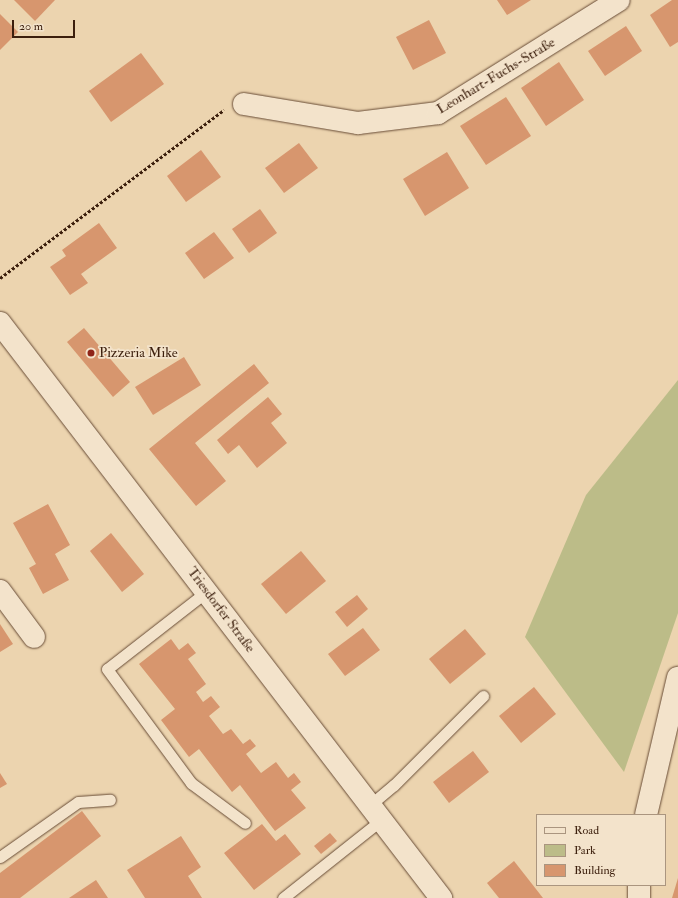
<!DOCTYPE html>
<meta charset="utf-8">
<style>
body{margin:0}
#map{position:relative;width:678px;height:898px;overflow:hidden;background:#ecd4af;font-family:"IM FELL Double Pica",serif}
div>[style]{position:absolute}
.green>*{inset:0;background:#bcbc88}
.building>*{inset:0;background:#d7966e}
.path>*{height:2.5px;margin-top:-1.25px;transform-origin:0;background:repeating-linear-gradient(90deg,#3c1f0d 0 3px,transparent 0 5px)}
.roads{filter:drop-shadow(0 0 1px #684c36) drop-shadow(0 0 1px #684c36)}
.lane>*{height:11px;margin:-5.5px;padding:0 5.5px;transform-origin:5.5px;border-radius:5.5px;background:#f3e3cb}
.street>*{height:22px;margin:-11px;padding:0 11px;transform-origin:11px;border-radius:11px;background:#f3e3cb}
.secondary>*{height:22px;margin:-11px;padding:0 11px;transform-origin:11px;border-radius:11px;background:#f3e3cb}
.dots>*{width:11px;height:11px;translate:-50% -50%;box-sizing:border-box;border:2px solid #f3e3cb;border-radius:50%}
span{translate:-50% -50%;white-space:nowrap;text-align:center;line-height:1.15;-webkit-text-stroke:3.5px #f3e3cb;paint-order:stroke}
.street-label{font-size:14px;color:#3c1f0d}
.poi-label{font-size:14px;color:#3c1f0d}
.left{translate:0 -50%;text-align:left}
.legend{position:absolute;left:536px;top:814px;width:130px;height:72px;box-sizing:border-box;background:#f3e3cb;border:1px solid #aa957f;margin:0;padding:5px 7px;list-style:none;font-size:12px;color:#3c1f0d}
.legend li{display:flex;align-items:center;gap:8px;height:20px}
.legend b{width:20px;border:1px solid #aa957f}
.scale{position:absolute;left:12px;top:20px;width:63px;height:18px;box-sizing:border-box;border:2px solid #3c1f0d;border-top:0;padding-left:5px;font-size:12px;line-height:14px;white-space:nowrap;color:#3c1f0d;-webkit-text-stroke:3px #f3e3cb;paint-order:stroke}
</style>
<div id="map">
<div class="green">
<i style="clip-path:polygon(678px 380px,678px 613px,624px 772px,525px 637px,586px 495px)"></i>
</div>
<div class="building">
<i style="clip-path:polygon(14px 0,55px 0,35px 21px)"></i>
<i style="clip-path:polygon(497px 0,531px 0,507px 15px)"></i>
<i style="clip-path:polygon(672px 0,678px 0,678px 42px,670px 47px,650px 15px)"></i>
<i style="clip-path:polygon(0 14px,18px 32px,0 50px)"></i>
<i style="clip-path:polygon(429px 20px,446px 53px,413px 70px,396px 37px)"></i>
<i style="clip-path:polygon(626px 26px,642px 51px,605px 76px,588px 51px)"></i>
<i style="clip-path:polygon(141px 53px,164px 84px,111px 122px,89px 91px)"></i>
<i style="clip-path:polygon(559px 62px,584px 100px,546px 126px,521px 88px)"></i>
<i style="clip-path:polygon(506px 97px,531px 136px,486px 165px,460px 126px)"></i>
<i style="clip-path:polygon(299px 143px,318px 168px,284px 193px,265px 168px)"></i>
<i style="clip-path:polygon(201px 150px,221px 177px,186px 202px,167px 176px)"></i>
<i style="clip-path:polygon(447px 152px,469px 188px,425px 216px,403px 179px)"></i>
<i style="clip-path:polygon(260px 209px,277px 233px,249px 253px,232px 229px)"></i>
<i style="clip-path:polygon(99px 223px,117px 248px,81px 274px,88px 283px,70px 295px,50px 267px,66px 256px,62px 250px)"></i>
<i style="clip-path:polygon(214px 232px,234px 258px,204px 279px,185px 253px)"></i>
<i style="clip-path:polygon(84px 328px,130px 382px,113px 397px,67px 342px)"></i>
<i style="clip-path:polygon(184px 357px,201px 385px,153px 415px,135px 387px)"></i>
<i style="clip-path:polygon(254px 364px,269px 383px,195px 443px,226px 481px,196px 506px,149px 449px)"></i>
<i style="clip-path:polygon(268px 397px,282px 414px,271px 423px,287px 443px,257px 468px,239px 445px,228px 454px,217px 440px)"></i>
<i style="clip-path:polygon(48px 504px,70px 545px,55px 554px,69px 580px,43px 594px,29px 568px,36px 564px,13px 523px)"></i>
<i style="clip-path:polygon(111px 533px,144px 574px,122px 592px,90px 551px)"></i>
<i style="clip-path:polygon(301px 551px,326px 581px,286px 614px,261px 584px)"></i>
<i style="clip-path:polygon(357px 595px,368px 609px,347px 627px,335px 612px)"></i>
<i style="clip-path:polygon(0 624px,13px 644px,0 652px)"></i>
<i style="clip-path:polygon(363px 628px,380px 650px,345px 676px,328px 654px)"></i>
<i style="clip-path:polygon(465px 629px,486px 654px,450px 684px,429px 659px)"></i>
<i style="clip-path:polygon(171px 639px,179px 650px,188px 643px,196px 653px,188px 659px,206px 684px,196px 692px,203px 702px,211px 696px,220px 707px,209px 716px,223px 734px,231px 729px,243px 744px,250px 739px,256px 746px,246px 754px,261px 773px,276px 762px,288px 778px,294px 773px,301px 782px,291px 790px,306px 808px,275px 831px,240px 785px,232px 792px,199px 749px,189px 757px,161px 720px,175px 709px,139px 664px)"></i>
<i style="clip-path:polygon(534px 687px,556px 714px,521px 743px,499px 716px)"></i>
<i style="clip-path:polygon(473px 751px,489px 772px,449px 803px,433px 782px)"></i>
<i style="clip-path:polygon(0 773px,7px 784px,0 788px)"></i>
<i style="clip-path:polygon(82px 811px,101px 836px,20px 898px,0 898px,0 873px)"></i>
<i style="clip-path:polygon(262px 824px,276px 841px,285px 834px,301px 854px,254px 890px,224px 853px)"></i>
<i style="clip-path:polygon(330px 833px,337px 841px,321px 854px,314px 846px)"></i>
<i style="clip-path:polygon(181px 836px,201px 867px,188px 876px,202px 898px,145px 898px,127px 870px)"></i>
<i style="clip-path:polygon(514px 861px,543px 898px,499px 898px,487px 883px)"></i>
<i style="clip-path:polygon(678px 878px,678px 898px,672px 898px)"></i>
<i style="clip-path:polygon(96px 880px,108px 898px,69px 898px)"></i>
</div>
<div class="path">
<i style="left:0;top:278px;width:280px;rotate:-36.9deg"></i>
</div>
<div class="roads">
<div class="lane">
<i style="left:206px;top:592px;width:125px;rotate:142.1deg"></i>
<i style="left:107px;top:669px;width:142px;rotate:53.6deg"></i>
<i style="left:191px;top:783px;width:67px;rotate:36.5deg"></i>
<i style="left:370px;top:805px;width:31px;rotate:-40deg"></i>
<i style="left:394px;top:785px;width:126px;rotate:-45deg"></i>
<i style="left:0;top:857px;width:95px;rotate:-35.2deg"></i>
<i style="left:78px;top:802px;width:32px;rotate:-4deg"></i>
<i style="left:283px;top:898px;width:125px;rotate:-38.5deg"></i>
</div>
<div class="street">
<i style="left:244px;top:104px;width:116px;rotate:9.5deg"></i>
<i style="left:358px;top:123px;width:81px;rotate:-7.1deg"></i>
<i style="left:438px;top:113px;width:213px;rotate:-32deg"></i>
<i style="left:0;top:323px;width:725px;rotate:52.51deg"></i>
<i style="left:0;top:591px;width:57px;rotate:53.5deg"></i>
</div>
<div class="secondary">
<i style="left:646px;top:815px;width:141px;rotate:-76.9deg"></i>
<i style="left:639px;top:898px;width:13px;rotate:-90deg"></i>
</div>
</div>
<div class="dots">
<i style="left:91px;top:353px;background:#8f2418"></i>
</div>
<div class="street-label">
<span style="left:496px;top:76px;rotate:-31deg">Leonhart-Fuchs-Straße</span>
<span style="left:221px;top:610px;rotate:53deg">Triesdorfer Straße</span>
</div>
<div class="poi-label">
<span class="left" style="left:99px;top:353px">Pizzeria Mike</span>
</div>
<ul class="legend">
<li><b style="height:5px;background:#f3e3cb"></b>Road</li>
<li><b style="height:11px;background:#bcbc88"></b>Park</li>
<li><b style="height:11px;background:#d7966e"></b>Building</li>
</ul>
<div class="scale">20 m</div>
</div>
